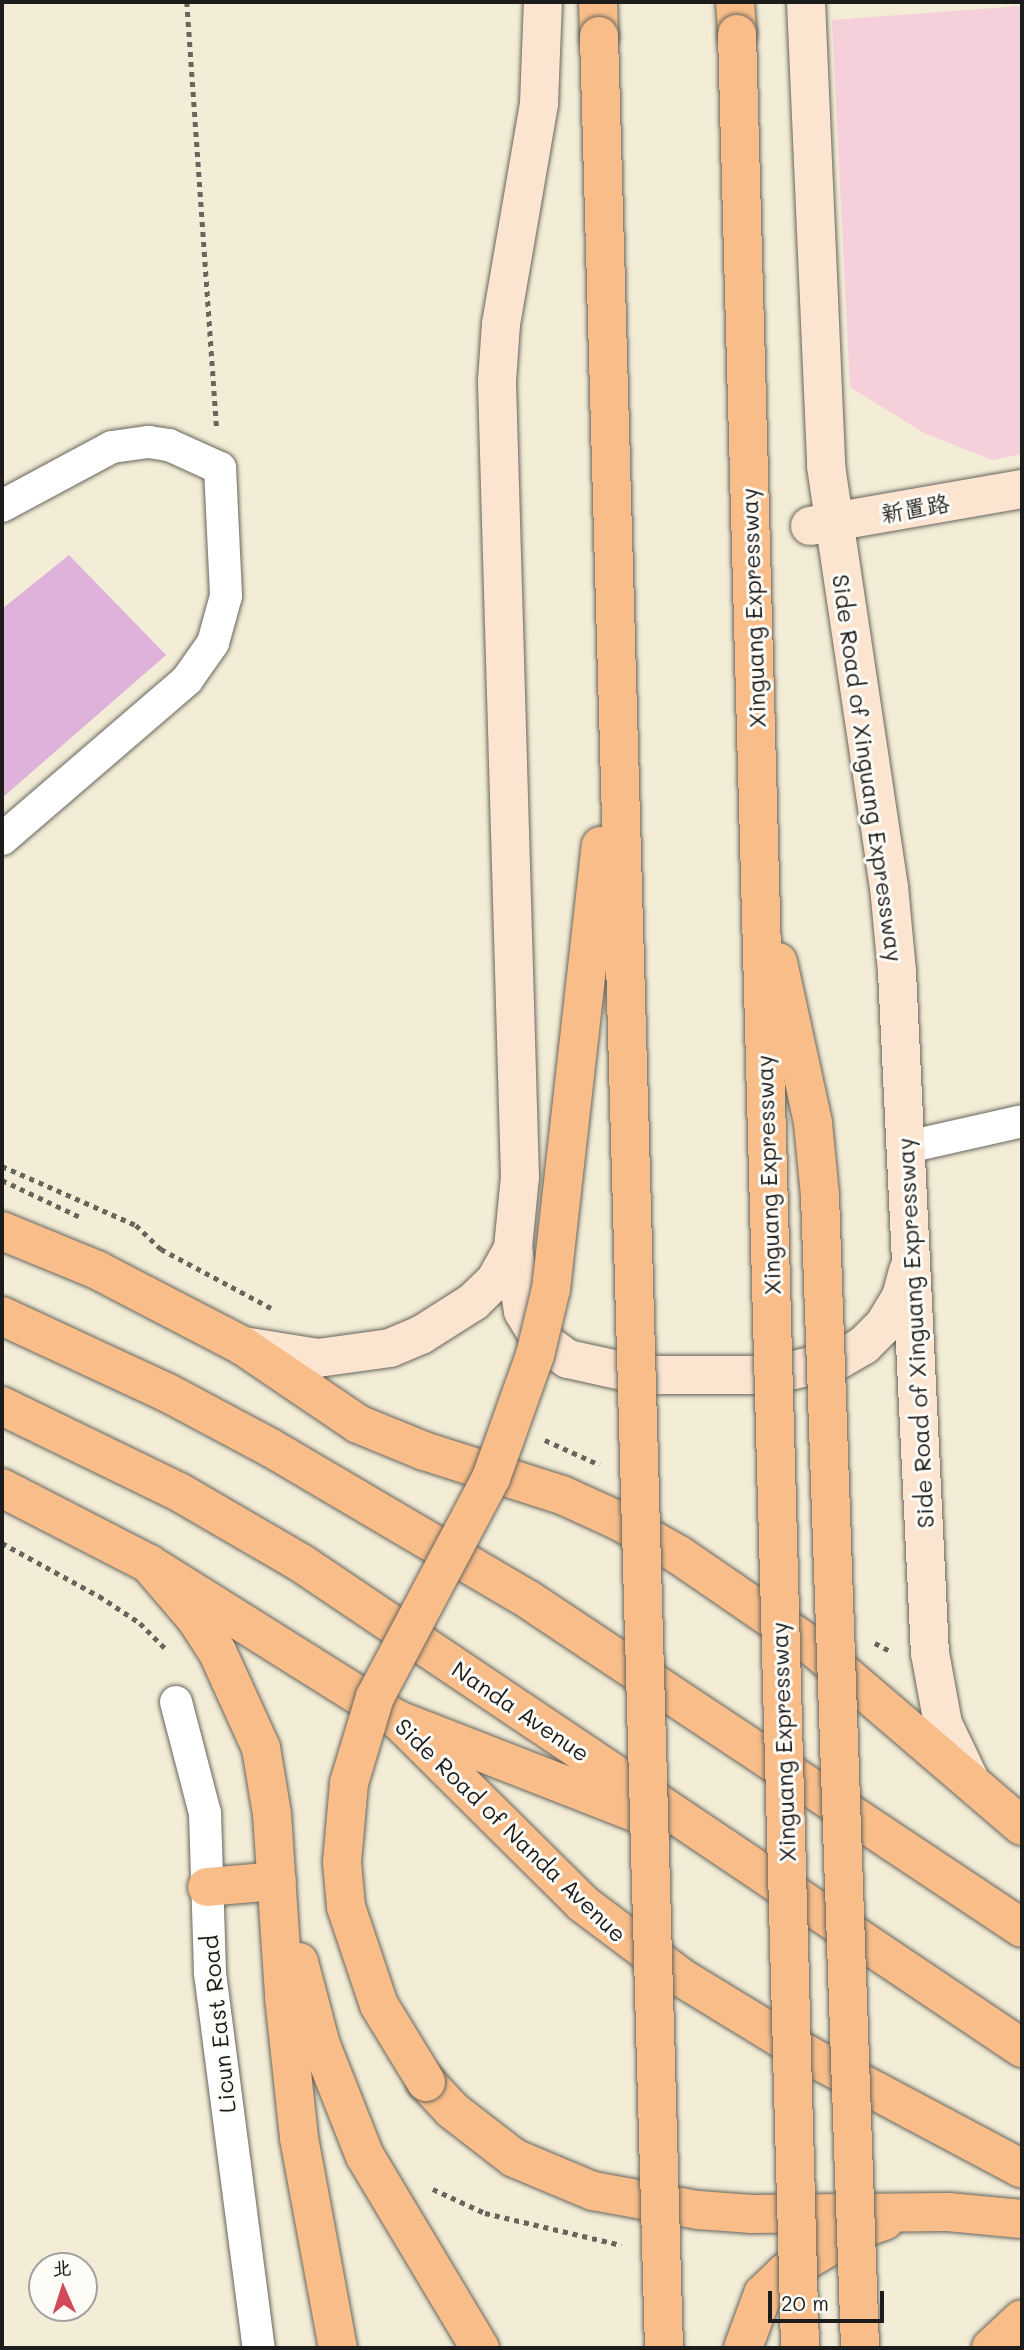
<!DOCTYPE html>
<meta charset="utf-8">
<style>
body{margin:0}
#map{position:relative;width:1024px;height:2350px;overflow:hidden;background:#f3ecd6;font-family:Mali,"LXGW WenKai TC",sans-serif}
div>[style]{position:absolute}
.built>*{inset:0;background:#f5cfda}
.building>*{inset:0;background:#deb2db}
.path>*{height:4.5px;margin-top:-2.25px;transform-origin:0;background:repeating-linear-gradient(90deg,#67655d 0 5px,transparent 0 10px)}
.roads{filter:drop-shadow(0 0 2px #67655d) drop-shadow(0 0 2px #67655d)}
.street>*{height:32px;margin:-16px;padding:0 16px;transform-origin:16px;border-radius:16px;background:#fff}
.secondary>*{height:38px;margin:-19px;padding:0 19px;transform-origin:19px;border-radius:19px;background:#fce5d0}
.primary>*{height:38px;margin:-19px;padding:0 19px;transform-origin:19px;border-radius:19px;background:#f8bd89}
.highway>*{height:38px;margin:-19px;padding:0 19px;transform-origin:19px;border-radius:19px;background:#f8bd89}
.bridges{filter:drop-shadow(0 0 2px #67655d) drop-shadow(0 0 2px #67655d)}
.highway-bridge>*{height:38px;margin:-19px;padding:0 19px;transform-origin:19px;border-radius:19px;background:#f8bd89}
span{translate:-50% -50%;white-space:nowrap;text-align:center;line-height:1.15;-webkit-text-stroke:6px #fdfcf7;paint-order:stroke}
.street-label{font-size:23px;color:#1c1c1c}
.frame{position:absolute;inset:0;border:4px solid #1c1c1c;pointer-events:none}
.north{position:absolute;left:28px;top:2252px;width:70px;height:70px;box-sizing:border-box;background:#fdfcf7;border:2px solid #a3a29f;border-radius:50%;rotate:357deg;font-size:19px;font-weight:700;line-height:28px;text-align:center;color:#1c1c1c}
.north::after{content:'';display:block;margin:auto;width:24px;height:32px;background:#d1495b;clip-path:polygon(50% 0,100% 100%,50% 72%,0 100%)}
.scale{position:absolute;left:768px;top:2291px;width:116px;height:32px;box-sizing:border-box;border:4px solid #1c1c1c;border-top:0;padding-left:9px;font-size:21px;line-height:24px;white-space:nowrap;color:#1c1c1c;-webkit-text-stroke:5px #fdfcf7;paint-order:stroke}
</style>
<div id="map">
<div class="built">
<i style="clip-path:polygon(1022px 6px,1022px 454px,992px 460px,924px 433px,850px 387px,832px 20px)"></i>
</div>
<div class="building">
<i style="clip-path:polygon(69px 555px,166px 655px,2px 798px,2px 609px)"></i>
</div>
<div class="path">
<i style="left:187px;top:2px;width:428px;rotate:86deg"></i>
<i style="left:2px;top:1166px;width:146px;rotate:23.8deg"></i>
<i style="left:136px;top:1225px;width:35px;rotate:44deg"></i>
<i style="left:161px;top:1249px;width:125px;rotate:28.2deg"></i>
<i style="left:2px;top:1180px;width:86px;rotate:25.4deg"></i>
<i style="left:545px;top:1440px;width:60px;rotate:24.4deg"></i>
<i style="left:2px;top:1543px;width:111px;rotate:28.7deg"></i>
<i style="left:99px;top:1596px;width:49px;rotate:33.4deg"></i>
<i style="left:140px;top:1623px;width:35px;rotate:45deg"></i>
<i style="left:875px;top:1643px;width:19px;rotate:28deg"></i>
<i style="left:433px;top:2189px;width:57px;rotate:24.8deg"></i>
<i style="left:485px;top:2213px;width:140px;rotate:13.2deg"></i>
</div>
<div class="roads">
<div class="street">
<i style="left:2px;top:506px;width:125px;rotate:-28.2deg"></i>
<i style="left:112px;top:447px;width:37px;rotate:-8deg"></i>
<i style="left:149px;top:442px;width:20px;rotate:9deg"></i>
<i style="left:169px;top:445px;width:56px;rotate:24.3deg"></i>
<i style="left:220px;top:468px;width:128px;rotate:87.3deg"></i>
<i style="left:226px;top:596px;width:49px;rotate:105.5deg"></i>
<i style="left:213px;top:643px;width:45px;rotate:125.1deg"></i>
<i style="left:187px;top:680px;width:244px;rotate:139.3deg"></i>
<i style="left:907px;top:1147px;width:118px;rotate:-12.7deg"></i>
<i style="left:176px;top:1702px;width:115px;rotate:75.4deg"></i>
<i style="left:205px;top:1813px;width:160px;rotate:88.2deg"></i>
<i style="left:210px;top:1973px;width:378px;rotate:82.6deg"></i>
</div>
<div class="secondary">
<i style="left:806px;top:2px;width:464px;rotate:87.5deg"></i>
<i style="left:826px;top:466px;width:426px;rotate:81.5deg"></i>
<i style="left:889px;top:887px;width:85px;rotate:84.6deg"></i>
<i style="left:897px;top:972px;width:682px;rotate:87.23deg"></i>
<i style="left:930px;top:1653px;width:72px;rotate:79.6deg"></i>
<i style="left:943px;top:1724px;width:62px;rotate:64.3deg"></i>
<i style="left:810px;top:526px;width:215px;rotate:-9.9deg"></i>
<i style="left:513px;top:1248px;width:64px;rotate:81deg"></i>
<i style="left:523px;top:1311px;width:33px;rotate:59deg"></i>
<i style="left:540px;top:1339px;width:34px;rotate:36deg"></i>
<i style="left:568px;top:1359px;width:75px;rotate:12.4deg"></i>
<i style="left:641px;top:1375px;width:132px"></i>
<i style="left:773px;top:1375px;width:69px;rotate:-13.4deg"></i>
<i style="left:840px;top:1359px;width:28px;rotate:-30deg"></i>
<i style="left:864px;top:1345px;width:28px;rotate:-45deg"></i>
<i style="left:884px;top:1325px;width:33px;rotate:-59deg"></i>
<i style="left:901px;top:1297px;width:27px;rotate:-75deg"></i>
<i style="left:243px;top:1346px;width:76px;rotate:9.1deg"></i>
<i style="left:318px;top:1358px;width:73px;rotate:-7.9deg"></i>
<i style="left:390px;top:1348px;width:34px;rotate:-23deg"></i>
<i style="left:421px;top:1335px;width:62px;rotate:-32.4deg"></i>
<i style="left:473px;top:1302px;width:30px;rotate:-44deg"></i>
<i style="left:495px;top:1281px;width:38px;rotate:-61deg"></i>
<i style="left:513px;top:1248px;width:71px;rotate:-84.4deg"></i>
<i style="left:520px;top:1177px;width:796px;rotate:-91.66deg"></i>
<i style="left:497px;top:381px;width:57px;rotate:-86deg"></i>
<i style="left:501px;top:324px;width:223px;rotate:-80.2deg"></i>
<i style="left:539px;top:104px;width:102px;rotate:-87.8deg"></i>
</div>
<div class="primary">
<i style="left:2px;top:1231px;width:103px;rotate:22.3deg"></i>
<i style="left:97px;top:1270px;width:165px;rotate:27.5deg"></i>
<i style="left:243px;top:1346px;width:139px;rotate:34.1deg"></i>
<i style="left:358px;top:1424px;width:71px;rotate:22.2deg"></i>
<i style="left:424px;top:1451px;width:145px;rotate:17.7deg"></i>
<i style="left:562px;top:1495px;width:63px;rotate:24.5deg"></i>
<i style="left:619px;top:1521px;width:69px;rotate:29.5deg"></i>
<i style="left:679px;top:1555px;width:163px;rotate:34.5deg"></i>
<i style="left:813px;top:1647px;width:275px;rotate:40.6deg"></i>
<i style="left:2px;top:1488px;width:165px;rotate:27.3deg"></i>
<i style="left:149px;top:1564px;width:294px;rotate:32.1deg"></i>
<i style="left:398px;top:1720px;width:260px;rotate:44.8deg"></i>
<i style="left:582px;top:1903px;width:125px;rotate:36.9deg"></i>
<i style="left:682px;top:1978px;width:148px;rotate:31.4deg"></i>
<i style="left:808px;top:2055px;width:242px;rotate:28deg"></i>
</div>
<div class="highway">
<i style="left:598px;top:2px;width:34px;rotate:88deg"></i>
<i style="left:735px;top:2px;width:32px;rotate:86deg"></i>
<i style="left:2px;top:1316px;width:181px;rotate:24.9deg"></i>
<i style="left:166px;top:1392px;width:119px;rotate:28.1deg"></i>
<i style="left:271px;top:1448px;width:299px;rotate:30.5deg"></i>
<i style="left:529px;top:1600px;width:592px;rotate:33.64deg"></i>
<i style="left:2px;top:1406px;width:197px;rotate:25.9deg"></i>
<i style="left:179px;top:1492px;width:141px;rotate:30.2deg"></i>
<i style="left:301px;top:1563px;width:869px;rotate:33.93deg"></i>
<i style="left:149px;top:1564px;width:72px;rotate:49.5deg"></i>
<i style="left:196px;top:1619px;width:38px;rotate:57deg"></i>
<i style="left:217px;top:1651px;width:107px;rotate:65.6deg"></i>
<i style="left:261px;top:1748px;width:67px;rotate:80.5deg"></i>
<i style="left:272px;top:1814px;width:183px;rotate:86.2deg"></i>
<i style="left:284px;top:1997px;width:142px;rotate:83.9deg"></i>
<i style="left:299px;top:2138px;width:214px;rotate:79.5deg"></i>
<i style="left:398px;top:1720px;width:278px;rotate:21.3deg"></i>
<i style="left:207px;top:1887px;width:70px;rotate:-4.9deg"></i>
<i style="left:299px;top:1962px;width:86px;rotate:75.2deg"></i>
<i style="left:321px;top:2045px;width:119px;rotate:68.4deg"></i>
<i style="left:365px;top:2156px;width:224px;rotate:59.1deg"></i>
<i style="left:426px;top:2082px;width:38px;rotate:47deg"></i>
<i style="left:452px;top:2110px;width:78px;rotate:37.7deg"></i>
<i style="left:514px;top:2158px;width:86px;rotate:22.7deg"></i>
<i style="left:593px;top:2191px;width:107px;rotate:10.3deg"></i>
<i style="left:698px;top:2210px;width:54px;rotate:4.2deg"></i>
<i style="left:752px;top:2214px;width:196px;rotate:-0.6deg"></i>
<i style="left:948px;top:2212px;width:74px;rotate:5.4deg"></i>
<i style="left:743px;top:2348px;width:58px;rotate:-69.7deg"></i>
<i style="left:763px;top:2294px;width:32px;rotate:-44deg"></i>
<i style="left:786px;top:2272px;width:83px;rotate:-30.3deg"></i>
<i style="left:858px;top:2230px;width:28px;rotate:-19deg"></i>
<i style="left:991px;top:2348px;width:42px;rotate:-43.1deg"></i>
</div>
</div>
<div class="bridges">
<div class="highway-bridge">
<i style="left:737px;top:34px;width:2315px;rotate:88.44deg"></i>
<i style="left:599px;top:36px;width:2313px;rotate:88.39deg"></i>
<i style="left:778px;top:962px;width:165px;rotate:77.7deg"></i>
<i style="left:813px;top:1123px;width:73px;rotate:84.5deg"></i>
<i style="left:820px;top:1196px;width:1153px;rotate:88.01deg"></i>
<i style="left:426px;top:2082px;width:90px;rotate:-121.4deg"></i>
<i style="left:379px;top:2005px;width:103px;rotate:-108.6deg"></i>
<i style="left:346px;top:1907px;width:45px;rotate:-95.1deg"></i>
<i style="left:342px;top:1862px;width:79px;rotate:-84.9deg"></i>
<i style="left:349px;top:1783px;width:90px;rotate:-73.2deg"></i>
<i style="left:375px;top:1697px;width:248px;rotate:-62.1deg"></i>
<i style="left:491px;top:1478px;width:131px;rotate:-70.3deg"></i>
<i style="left:535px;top:1355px;width:68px;rotate:-76.4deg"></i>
<i style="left:551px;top:1289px;width:446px;rotate:-83.6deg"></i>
</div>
</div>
<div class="street-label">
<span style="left:915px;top:508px;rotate:-10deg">新置路</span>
<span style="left:753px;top:608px;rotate:-92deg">Xinguang Expressway</span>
<span style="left:868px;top:768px;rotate:82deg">Side Road of Xinguang Expressway</span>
<span style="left:768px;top:1175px;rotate:-92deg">Xinguang Expressway</span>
<span style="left:915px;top:1333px;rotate:-93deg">Side Road of Xinguang Expressway</span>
<span style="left:521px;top:1711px;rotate:34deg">Nanda Avenue</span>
<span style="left:783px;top:1742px;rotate:-92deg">Xinguang Expressway</span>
<span style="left:511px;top:1830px;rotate:44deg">Side Road of Nanda Avenue</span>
<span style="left:218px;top:2024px;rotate:-96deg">Licun East Road</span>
</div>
<div class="frame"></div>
<div class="north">北</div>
<div class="scale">20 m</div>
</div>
